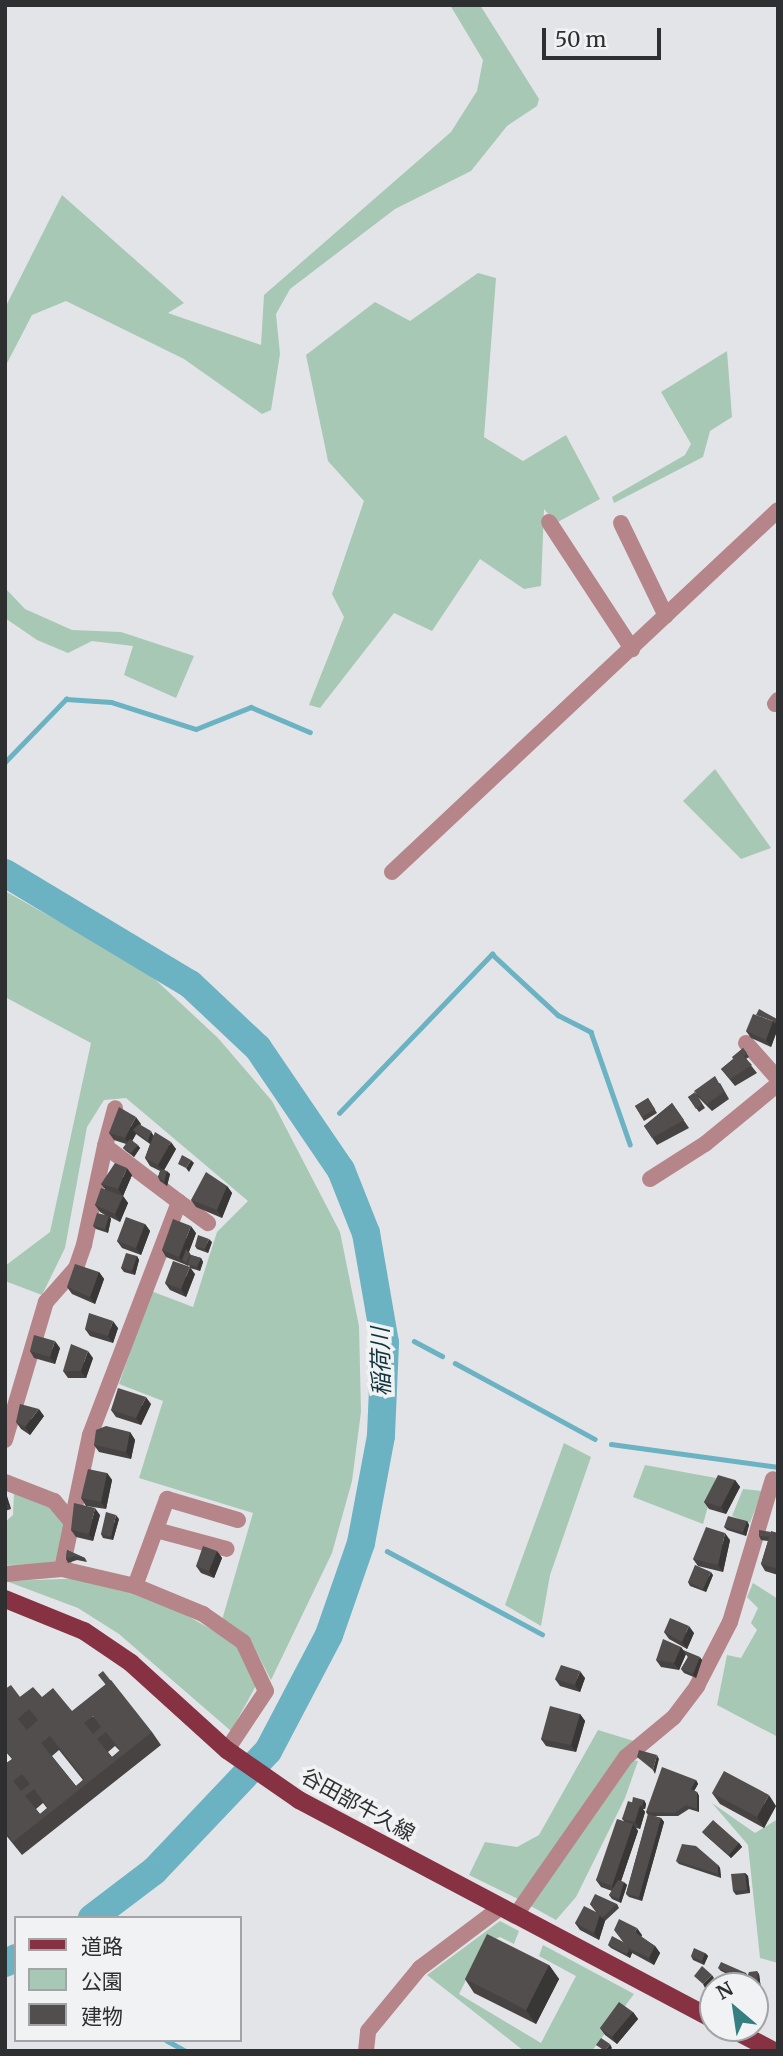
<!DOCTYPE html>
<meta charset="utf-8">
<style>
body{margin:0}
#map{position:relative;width:783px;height:2056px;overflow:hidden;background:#e3e4e7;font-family:Merriweather,"Noto Sans JP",serif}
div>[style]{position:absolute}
.green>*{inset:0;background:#a7c8b4}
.stream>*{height:4.5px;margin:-2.25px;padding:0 2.25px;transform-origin:2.25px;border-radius:2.25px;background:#6bb2c3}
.river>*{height:28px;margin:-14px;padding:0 14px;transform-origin:14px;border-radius:14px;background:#6bb2c3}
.minor>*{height:16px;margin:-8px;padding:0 8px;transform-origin:8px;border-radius:8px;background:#b6858a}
.major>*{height:18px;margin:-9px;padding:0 9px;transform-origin:9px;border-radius:9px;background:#863242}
.wall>*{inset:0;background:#464342}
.shaded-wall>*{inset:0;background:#393736}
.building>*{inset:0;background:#514e4d}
span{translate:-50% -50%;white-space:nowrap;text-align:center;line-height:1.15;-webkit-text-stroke:7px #f0f2f4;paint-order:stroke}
.street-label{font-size:21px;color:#2e2f30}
.water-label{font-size:23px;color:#11343c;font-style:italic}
.frame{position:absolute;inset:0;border:7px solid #2e2f30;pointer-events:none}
.legend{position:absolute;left:14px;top:1916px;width:228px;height:126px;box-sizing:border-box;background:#f0f2f4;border:2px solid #a2a4a6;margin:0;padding:9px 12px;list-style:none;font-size:21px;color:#2e2f30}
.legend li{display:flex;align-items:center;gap:14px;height:35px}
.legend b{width:35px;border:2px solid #a2a4a6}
.north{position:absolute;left:699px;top:1972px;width:70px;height:70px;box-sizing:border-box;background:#f0f2f4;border:2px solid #a2a4a6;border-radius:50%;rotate:331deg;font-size:19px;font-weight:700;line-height:28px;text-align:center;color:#2e2f30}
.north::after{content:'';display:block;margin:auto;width:24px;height:32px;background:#357e81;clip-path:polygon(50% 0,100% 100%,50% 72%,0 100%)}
.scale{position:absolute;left:542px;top:28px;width:119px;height:32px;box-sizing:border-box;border:4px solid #2e2f30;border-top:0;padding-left:9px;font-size:21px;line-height:24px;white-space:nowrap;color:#2e2f30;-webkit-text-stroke:5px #f0f2f4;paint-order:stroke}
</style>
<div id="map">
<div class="green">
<i style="clip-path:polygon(450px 5px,480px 5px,539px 99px,537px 106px,507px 126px,471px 171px,395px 209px,290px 289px,276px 314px,280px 354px,271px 410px,262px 414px,184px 359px,66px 301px,32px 315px,5px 367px,5px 308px,62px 195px,184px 303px,168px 313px,261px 345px,264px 295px,451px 132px,477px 91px,483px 60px)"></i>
<i style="clip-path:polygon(478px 273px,496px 278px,484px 437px,523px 461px,566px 435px,600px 499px,556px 523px,544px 509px,541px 586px,524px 589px,480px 559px,432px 631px,394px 613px,320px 708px,309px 705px,344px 617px,332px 594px,364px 501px,328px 461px,306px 355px,375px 302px,410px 321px)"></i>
<i style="clip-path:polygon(727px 351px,732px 417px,710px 431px,703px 457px,614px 503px,612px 497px,685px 455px,691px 444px,661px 392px)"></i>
<i style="clip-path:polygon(5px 588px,25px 609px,72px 630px,121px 632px,194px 656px,176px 698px,124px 675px,133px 646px,92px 641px,68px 653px,37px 640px,5px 618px)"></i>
<i style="clip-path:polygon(715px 769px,771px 848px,741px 859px,683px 801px)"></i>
<i style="clip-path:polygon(5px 891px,145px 970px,218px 1038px,272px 1101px,340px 1232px,359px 1326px,361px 1412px,352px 1481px,332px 1553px,271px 1680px,254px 1647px,222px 1620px,253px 1513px,139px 1478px,163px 1401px,119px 1384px,151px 1291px,193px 1307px,217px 1232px,248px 1201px,126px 1098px,104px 1100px,87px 1127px,65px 1248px,42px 1295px,5px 1281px,5px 1266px,50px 1232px,91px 1043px,5px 997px)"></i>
<i style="clip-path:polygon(564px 1443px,591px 1457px,550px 1575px,541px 1626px,505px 1605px)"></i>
<i style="clip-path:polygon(645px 1465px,716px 1478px,703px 1524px,633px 1497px)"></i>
<i style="clip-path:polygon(743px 1489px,762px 1491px,750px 1523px,732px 1516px)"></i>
<i style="clip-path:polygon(14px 1492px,54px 1506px,64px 1523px,57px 1564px,5px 1565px,5px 1522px,13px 1515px)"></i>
<i style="clip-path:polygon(90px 1578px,170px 1606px,230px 1640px,249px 1658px,258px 1682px,231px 1731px,119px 1634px,78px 1608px,6px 1581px)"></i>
<i style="clip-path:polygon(753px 1583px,778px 1599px,778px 1737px,717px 1705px,727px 1655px,741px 1658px,757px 1630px,751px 1623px,758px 1608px,747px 1597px)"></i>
<i style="clip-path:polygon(598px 1730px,637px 1742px,520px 1900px,469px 1875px,485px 1842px,517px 1847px,539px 1835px)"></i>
<i style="clip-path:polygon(629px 1760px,638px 1761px,625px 1798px,576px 1897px,556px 1920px,527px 1904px)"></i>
<i style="clip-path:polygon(712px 1803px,755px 1833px,778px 1819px,778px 1963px,760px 1958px,748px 1845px)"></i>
<i style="clip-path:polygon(500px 1921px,519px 1931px,514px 1944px,500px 1937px,485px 1943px,459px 1994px,541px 2043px,576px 1976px,539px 1956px,543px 1945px,634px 1994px,592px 2051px,524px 2051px,427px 1975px)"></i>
</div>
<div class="stream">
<i style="left:5px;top:762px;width:88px;rotate:-45.9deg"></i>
<i style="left:66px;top:699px;width:45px;rotate:3.8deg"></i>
<i style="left:111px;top:702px;width:89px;rotate:17.6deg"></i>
<i style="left:196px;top:729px;width:59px;rotate:-21.8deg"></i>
<i style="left:251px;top:707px;width:64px;rotate:23deg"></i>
<i style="left:339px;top:1113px;width:221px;rotate:-46.1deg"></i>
<i style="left:492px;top:954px;width:90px;rotate:42.7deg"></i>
<i style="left:558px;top:1015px;width:37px;rotate:27deg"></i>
<i style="left:591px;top:1032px;width:119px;rotate:70.8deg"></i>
<i style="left:414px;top:1341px;width:32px;rotate:28deg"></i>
<i style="left:455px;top:1363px;width:159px;rotate:28.5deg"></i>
<i style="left:611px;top:1444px;width:169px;rotate:7.8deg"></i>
<i style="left:387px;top:1551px;width:176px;rotate:28.2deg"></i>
<i style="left:166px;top:2040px;width:23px;rotate:29deg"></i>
</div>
<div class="river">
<i style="left:5px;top:873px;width:216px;rotate:31deg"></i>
<i style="left:190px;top:984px;width:93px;rotate:43.3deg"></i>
<i style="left:258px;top:1048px;width:148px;rotate:55.8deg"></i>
<i style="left:341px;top:1170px;width:68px;rotate:68.4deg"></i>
<i style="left:366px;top:1233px;width:112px;rotate:80.2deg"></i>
<i style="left:385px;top:1343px;width:93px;rotate:92.5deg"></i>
<i style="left:381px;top:1436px;width:109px;rotate:100.6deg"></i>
<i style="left:361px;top:1543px;width:97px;rotate:109.2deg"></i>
<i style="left:329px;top:1635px;width:131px;rotate:117.7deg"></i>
<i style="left:268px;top:1751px;width:166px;rotate:133.5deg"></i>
<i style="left:154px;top:1871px;width:78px;rotate:142.8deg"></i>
<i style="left:5px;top:1963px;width:12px;rotate:-24deg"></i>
</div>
<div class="minor">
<i style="left:549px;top:522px;width:152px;rotate:56.8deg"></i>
<i style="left:621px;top:523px;width:103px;rotate:64.2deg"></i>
<i style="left:775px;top:704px;width:5px;rotate:-53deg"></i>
<i style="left:392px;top:872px;width:529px;rotate:-43.16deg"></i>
<i style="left:746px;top:1043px;width:48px;rotate:48.4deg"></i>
<i style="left:105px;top:1146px;width:39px;rotate:-75deg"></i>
<i style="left:650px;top:1179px;width:65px;rotate:-32.5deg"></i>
<i style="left:705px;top:1144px;width:94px;rotate:-39.4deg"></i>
<i style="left:179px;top:1202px;width:36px;rotate:36deg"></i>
<i style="left:5px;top:1440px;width:144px;rotate:-73.5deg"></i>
<i style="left:46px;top:1302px;width:45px;rotate:-48.6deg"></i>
<i style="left:76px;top:1268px;width:24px;rotate:-71deg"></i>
<i style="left:84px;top:1245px;width:101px;rotate:-78deg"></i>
<i style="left:105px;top:1146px;width:93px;rotate:37.1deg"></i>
<i style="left:179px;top:1202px;width:249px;rotate:110.9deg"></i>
<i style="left:90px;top:1435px;width:137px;rotate:101.8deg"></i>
<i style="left:5px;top:1482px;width:53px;rotate:21.2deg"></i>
<i style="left:54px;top:1501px;width:26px;rotate:50deg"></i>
<i style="left:156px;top:1530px;width:73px;rotate:15deg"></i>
<i style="left:5px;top:1574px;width:57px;rotate:-5deg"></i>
<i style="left:62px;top:1569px;width:75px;rotate:13.1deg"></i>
<i style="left:135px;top:1586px;width:74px;rotate:22.4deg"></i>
<i style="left:203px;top:1614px;width:49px;rotate:35deg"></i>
<i style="left:243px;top:1642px;width:54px;rotate:64.9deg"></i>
<i style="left:266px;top:1691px;width:71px;rotate:123.5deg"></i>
<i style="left:135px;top:1586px;width:93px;rotate:-69.8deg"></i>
<i style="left:167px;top:1499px;width:74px;rotate:16.5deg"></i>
<i style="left:515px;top:1916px;width:194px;rotate:-55.1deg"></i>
<i style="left:626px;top:1757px;width:62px;rotate:-39.8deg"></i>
<i style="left:674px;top:1717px;width:39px;rotate:-53deg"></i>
<i style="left:697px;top:1686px;width:72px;rotate:-62.7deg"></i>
<i style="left:730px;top:1622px;width:149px;rotate:-73.3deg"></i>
<i style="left:366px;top:2051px;width:20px;rotate:-84deg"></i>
<i style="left:368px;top:2031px;width:82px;rotate:-50.5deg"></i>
<i style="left:420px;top:1968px;width:100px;rotate:-36.9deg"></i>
</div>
<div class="major">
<i style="left:5px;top:1599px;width:85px;rotate:22.1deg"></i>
<i style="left:84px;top:1631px;width:57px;rotate:34.2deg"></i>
<i style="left:131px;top:1663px;width:130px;rotate:42.2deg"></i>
<i style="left:227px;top:1750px;width:88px;rotate:34.8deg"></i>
<i style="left:299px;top:1800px;width:468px;rotate:27.9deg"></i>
<i style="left:730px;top:2028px;width:50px;rotate:27.6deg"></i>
</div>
<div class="wall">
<i style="clip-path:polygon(777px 1019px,778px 1028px,771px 1047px,751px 1038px,746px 1031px)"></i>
<i style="clip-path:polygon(743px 1048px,749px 1057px,746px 1059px,757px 1073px,735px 1086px,721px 1069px,733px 1059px)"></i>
<i style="clip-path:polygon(720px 1083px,729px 1099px,712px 1111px,698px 1097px,705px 1108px,699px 1112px,688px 1097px)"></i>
<i style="clip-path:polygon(648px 1098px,657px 1113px,644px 1121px,635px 1106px)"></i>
<i style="clip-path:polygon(672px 1103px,689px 1128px,657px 1145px,644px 1126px)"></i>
<i style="clip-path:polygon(141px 1124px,140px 1125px,153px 1135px,176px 1149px,164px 1170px,170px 1174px,167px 1186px,160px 1181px,158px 1177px,160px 1171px,150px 1166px,145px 1158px,150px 1144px,136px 1134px,132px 1141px,140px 1148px,134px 1157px,126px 1151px,123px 1148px,126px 1144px,114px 1140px,109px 1133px)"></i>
<i style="clip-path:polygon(132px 1175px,123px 1196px,128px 1203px,120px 1222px,110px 1217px,111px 1219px,108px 1233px,96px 1229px,93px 1226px,105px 1215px,100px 1212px,95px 1205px,105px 1189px,101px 1184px)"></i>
<i style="clip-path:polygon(227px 1186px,232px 1193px,222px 1218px,196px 1207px,191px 1200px)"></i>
<i style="clip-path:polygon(145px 1224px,150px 1231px,141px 1255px,122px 1248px,117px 1241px)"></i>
<i style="clip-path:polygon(196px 1233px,189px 1252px,191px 1255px,201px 1258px,203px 1262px,200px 1271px,190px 1268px,189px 1265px,188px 1266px,184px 1264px,166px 1257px,162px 1250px)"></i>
<i style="clip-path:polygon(212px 1242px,208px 1253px,197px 1249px,195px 1246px)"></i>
<i style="clip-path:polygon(137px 1256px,139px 1260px,135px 1275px,124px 1272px,121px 1268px)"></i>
<i style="clip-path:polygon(99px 1272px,104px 1279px,95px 1304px,72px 1294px,67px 1287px)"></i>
<i style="clip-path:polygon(195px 1274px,186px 1297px,170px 1290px,165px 1283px)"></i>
<i style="clip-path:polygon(118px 1328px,113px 1343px,90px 1336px,85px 1329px)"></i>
<i style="clip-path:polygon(60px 1348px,55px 1364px,34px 1358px,30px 1351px)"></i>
<i style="clip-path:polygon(93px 1358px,86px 1378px,68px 1378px,63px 1371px)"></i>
<i style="clip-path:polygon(151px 1404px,141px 1425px,116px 1417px,111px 1410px)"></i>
<i style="clip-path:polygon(44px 1416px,30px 1435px,21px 1429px,16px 1422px)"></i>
<i style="clip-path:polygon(130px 1432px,135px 1440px,131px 1459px,99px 1452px,94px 1445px)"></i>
<i style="clip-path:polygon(107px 1473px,112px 1480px,106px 1509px,86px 1506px,81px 1498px)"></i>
<i style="clip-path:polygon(735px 1480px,740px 1487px,726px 1514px,709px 1509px,704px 1502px)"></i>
<i style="clip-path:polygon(5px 1492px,11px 1509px,5px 1511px)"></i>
<i style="clip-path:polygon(100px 1515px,93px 1541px,76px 1537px,71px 1530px)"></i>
<i style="clip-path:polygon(119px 1519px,113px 1540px,103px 1538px,101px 1534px)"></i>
<i style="clip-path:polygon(747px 1521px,749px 1525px,746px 1536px,727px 1530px,724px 1527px)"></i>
<i style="clip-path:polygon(778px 1533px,778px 1575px,765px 1571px,761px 1564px,768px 1541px,761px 1540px,759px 1536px)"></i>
<i style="clip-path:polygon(730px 1540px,723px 1572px,698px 1566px,693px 1559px)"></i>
<i style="clip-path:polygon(67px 1550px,85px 1558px,87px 1562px,77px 1560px,68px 1563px,66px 1559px)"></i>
<i style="clip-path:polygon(217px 1551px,222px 1558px,214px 1578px,201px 1573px,196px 1566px)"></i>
<i style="clip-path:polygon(713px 1575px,706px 1592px,690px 1586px,688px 1582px)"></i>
<i style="clip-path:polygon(664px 1632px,694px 1633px,687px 1649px,669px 1639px)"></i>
<i style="clip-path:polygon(681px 1647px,683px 1650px,702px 1660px,696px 1678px,684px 1673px,681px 1669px,688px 1657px,686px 1654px,679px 1670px,661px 1667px,656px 1660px)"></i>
<i style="clip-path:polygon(585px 1678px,580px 1692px,560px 1686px,555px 1679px)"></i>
<i style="clip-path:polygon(evenodd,20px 1697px,42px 1697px,72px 1711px,152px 1732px,161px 1745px,22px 1855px,5px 1834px,5px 1764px,12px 1759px,5px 1751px,5px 1708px,20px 1697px,115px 1746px,120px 1751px,112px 1757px,108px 1752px,115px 1746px,20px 1697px,59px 1750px,83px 1780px,76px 1786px,52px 1756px,59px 1750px,20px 1697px,43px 1803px,47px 1808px,40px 1814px,36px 1809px,43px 1803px)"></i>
<i style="clip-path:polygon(580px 1714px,585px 1721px,576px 1752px,546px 1746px,541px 1739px)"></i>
<i style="clip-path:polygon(696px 1780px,698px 1784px,694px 1791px,697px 1792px,699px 1796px,699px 1812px,689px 1809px,678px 1816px,654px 1816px,661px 1818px,664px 1822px,642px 1901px,629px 1897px,626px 1894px,648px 1815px,646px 1812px)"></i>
<i style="clip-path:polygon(712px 1793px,776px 1806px,764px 1828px,720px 1804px)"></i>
<i style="clip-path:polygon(644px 1800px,646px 1804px,645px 1809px,643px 1809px,645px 1812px,640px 1829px,636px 1828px,638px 1831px,621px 1881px,627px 1885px,621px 1903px,612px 1899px,609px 1895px,612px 1891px,601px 1887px,596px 1880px,624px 1821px,622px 1819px,632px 1803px)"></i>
<i style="clip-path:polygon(702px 1832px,739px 1843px,742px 1847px,731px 1858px,705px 1835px)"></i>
<i style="clip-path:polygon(676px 1861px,718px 1865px,720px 1868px,721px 1878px,679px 1864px)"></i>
<i style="clip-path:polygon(745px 1873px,748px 1876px,750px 1893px,736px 1895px,733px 1891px)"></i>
<i style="clip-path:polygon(590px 1904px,617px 1904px,619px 1908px,605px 1921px,599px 1940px,580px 1930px,575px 1923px,596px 1912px)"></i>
<i style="clip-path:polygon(642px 1935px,641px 1937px,655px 1946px,660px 1953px,654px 1965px,632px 1953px,630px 1958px,611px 1948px,608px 1945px,624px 1943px)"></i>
<i style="clip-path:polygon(705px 1953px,708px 1956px,704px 1965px,693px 1960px,691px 1956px)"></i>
<i style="clip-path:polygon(549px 1965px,559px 1979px,536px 2024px,474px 1993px,465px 1979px)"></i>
<i style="clip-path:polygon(718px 1968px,746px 1973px,748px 1976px,759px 1974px,761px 1989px,749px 1984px,747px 1981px,746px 1983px,721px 1971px)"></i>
<i style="clip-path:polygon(633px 2012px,638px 2019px,617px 2044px,605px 2035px,600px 2028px)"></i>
</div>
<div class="shaded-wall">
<i style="clip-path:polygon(777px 1019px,778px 1028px,771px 1047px,766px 1040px,773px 1021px)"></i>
<i style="clip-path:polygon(136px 1117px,141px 1124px,137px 1133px,133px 1130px,136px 1134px,130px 1145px,125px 1138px)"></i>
<i style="clip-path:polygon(151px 1131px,153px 1135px,151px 1144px,148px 1141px)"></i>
<i style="clip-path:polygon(171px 1142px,176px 1149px,163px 1172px,158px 1165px)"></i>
<i style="clip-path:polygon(138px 1145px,140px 1148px,134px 1157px,131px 1153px)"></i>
<i style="clip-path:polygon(191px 1160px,194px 1163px,189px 1172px,186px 1168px)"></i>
<i style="clip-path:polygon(127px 1168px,132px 1175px,123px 1196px,118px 1189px)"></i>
<i style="clip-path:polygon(167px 1171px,170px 1174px,167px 1186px,164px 1182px)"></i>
<i style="clip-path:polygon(227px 1186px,232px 1193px,222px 1218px,217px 1210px)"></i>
<i style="clip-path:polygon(123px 1196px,128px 1203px,120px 1222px,115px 1214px)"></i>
<i style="clip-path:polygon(109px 1216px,111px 1219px,108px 1233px,105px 1229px)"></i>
<i style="clip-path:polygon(145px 1224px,150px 1231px,141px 1255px,136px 1248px)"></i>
<i style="clip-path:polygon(191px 1226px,196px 1233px,185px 1262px,182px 1260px,184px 1264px,179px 1257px)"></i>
<i style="clip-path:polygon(209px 1239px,212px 1242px,208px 1253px,205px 1249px)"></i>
<i style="clip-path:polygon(137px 1256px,139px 1260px,135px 1275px,132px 1271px)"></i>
<i style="clip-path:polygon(201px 1258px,203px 1262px,200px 1271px,197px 1267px)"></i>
<i style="clip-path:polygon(190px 1267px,195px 1274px,186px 1297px,181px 1289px)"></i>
<i style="clip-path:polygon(99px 1272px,104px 1279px,95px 1304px,90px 1297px)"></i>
<i style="clip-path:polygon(113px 1321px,118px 1328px,113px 1343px,108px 1336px)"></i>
<i style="clip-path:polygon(55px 1341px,60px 1348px,55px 1364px,50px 1357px)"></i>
<i style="clip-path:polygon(88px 1351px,93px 1358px,86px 1378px,81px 1371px)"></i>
<i style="clip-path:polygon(146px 1397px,151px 1404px,141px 1425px,136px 1418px)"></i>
<i style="clip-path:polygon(39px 1409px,44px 1416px,30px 1435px,25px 1427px)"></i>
<i style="clip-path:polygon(130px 1432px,135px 1440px,131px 1459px,126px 1452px)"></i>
<i style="clip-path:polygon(107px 1473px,112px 1480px,106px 1509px,101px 1502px)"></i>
<i style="clip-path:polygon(735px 1480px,740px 1487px,726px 1514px,721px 1507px)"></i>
<i style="clip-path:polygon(5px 1492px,6px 1493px,11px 1509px,6px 1502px)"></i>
<i style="clip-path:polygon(95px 1508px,100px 1515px,93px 1541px,89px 1534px)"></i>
<i style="clip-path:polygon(116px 1515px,119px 1519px,113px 1540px,111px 1537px)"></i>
<i style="clip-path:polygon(747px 1521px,749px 1525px,746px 1536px,743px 1532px)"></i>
<i style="clip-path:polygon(725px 1533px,730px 1540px,723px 1572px,718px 1565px)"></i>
<i style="clip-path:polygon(217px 1551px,222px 1558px,214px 1578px,209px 1571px)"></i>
<i style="clip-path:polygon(711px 1572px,713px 1575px,706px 1592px,703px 1589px)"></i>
<i style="clip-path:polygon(689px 1626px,694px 1633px,687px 1649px,682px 1642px)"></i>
<i style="clip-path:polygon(681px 1647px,686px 1654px,679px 1670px,674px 1663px)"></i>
<i style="clip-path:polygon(700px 1657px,702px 1660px,696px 1678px,693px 1674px)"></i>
<i style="clip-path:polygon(580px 1671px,585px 1678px,580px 1692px,575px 1685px)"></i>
<i style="clip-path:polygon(580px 1714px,585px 1721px,576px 1752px,571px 1745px)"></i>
<i style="clip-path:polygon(657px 1755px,659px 1759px,655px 1774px,653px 1770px)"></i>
<i style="clip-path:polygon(696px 1780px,698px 1784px,693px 1793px,691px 1789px)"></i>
<i style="clip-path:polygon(697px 1792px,699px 1796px,699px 1812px,697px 1809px)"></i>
<i style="clip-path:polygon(769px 1795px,776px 1806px,764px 1828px,757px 1817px)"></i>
<i style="clip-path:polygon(644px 1800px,646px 1804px,645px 1809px,642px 1806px)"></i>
<i style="clip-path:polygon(640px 1805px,645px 1812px,640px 1829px,635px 1822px)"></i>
<i style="clip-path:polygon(661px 1818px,664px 1822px,642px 1901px,639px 1897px)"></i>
<i style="clip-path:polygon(633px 1824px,638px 1831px,617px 1893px,612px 1886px)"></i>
<i style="clip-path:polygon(739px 1843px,742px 1847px,731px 1858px,729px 1855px)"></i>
<i style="clip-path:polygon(718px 1865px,720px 1868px,721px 1878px,718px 1874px)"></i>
<i style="clip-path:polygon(745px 1873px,748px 1876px,750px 1893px,747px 1890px)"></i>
<i style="clip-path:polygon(624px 1882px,627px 1885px,621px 1903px,619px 1899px)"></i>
<i style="clip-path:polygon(600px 1914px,605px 1921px,599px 1940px,594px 1933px)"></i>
<i style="clip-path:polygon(637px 1928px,642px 1935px,640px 1940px,635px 1932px)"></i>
<i style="clip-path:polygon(655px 1946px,660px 1953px,654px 1965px,649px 1958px)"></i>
<i style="clip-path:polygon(629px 1950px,632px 1953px,630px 1958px,627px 1954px)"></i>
<i style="clip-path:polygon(705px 1953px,708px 1956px,704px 1965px,702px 1961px)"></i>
<i style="clip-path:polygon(549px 1965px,559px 1979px,536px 2024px,526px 2010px)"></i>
<i style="clip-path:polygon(757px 1971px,759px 1974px,761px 1989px,758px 1985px)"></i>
<i style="clip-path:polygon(712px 1975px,714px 1978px,705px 1988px,703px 1984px)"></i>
<i style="clip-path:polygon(633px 2012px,638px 2019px,617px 2044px,612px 2037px)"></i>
<i style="clip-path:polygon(610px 2044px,612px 2048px,610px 2051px,605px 2051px)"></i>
</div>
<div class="building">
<i style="clip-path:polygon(759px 1009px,777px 1019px,775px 1024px,773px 1021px,756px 1015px)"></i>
<i style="clip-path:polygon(753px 1014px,773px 1021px,766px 1040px,746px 1031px)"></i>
<i style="clip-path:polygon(743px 1048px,747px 1053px,744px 1056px,741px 1053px,733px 1059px,732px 1057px)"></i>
<i style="clip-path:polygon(741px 1053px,752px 1065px,730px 1079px,721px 1069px)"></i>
<i style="clip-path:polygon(715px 1076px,724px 1092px,707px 1104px,694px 1091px)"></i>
<i style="clip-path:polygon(695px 1092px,702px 1104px,696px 1109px,688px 1097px)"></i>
<i style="clip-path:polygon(648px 1098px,655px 1109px,642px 1117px,635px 1106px)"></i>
<i style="clip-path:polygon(672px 1103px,684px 1120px,652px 1138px,644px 1126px)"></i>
<i style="clip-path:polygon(119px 1107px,136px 1117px,125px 1138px,109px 1133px)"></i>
<i style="clip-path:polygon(139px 1124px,151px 1131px,148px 1141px,133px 1130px)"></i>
<i style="clip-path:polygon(155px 1132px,171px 1142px,158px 1165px,145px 1158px)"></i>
<i style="clip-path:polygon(130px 1139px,138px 1145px,131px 1153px,123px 1148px)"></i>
<i style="clip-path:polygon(182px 1155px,191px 1160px,186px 1168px,178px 1164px)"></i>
<i style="clip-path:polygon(115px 1163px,127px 1168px,118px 1189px,101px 1184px)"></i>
<i style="clip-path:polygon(161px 1169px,167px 1171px,164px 1182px,158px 1177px)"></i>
<i style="clip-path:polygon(206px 1172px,227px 1186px,217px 1210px,191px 1200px)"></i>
<i style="clip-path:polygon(101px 1188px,123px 1196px,115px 1214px,95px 1205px)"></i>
<i style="clip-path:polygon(97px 1213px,109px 1216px,105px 1229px,93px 1226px)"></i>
<i style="clip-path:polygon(126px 1217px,145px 1224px,136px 1248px,117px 1241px)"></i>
<i style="clip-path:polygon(173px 1219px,191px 1226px,179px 1257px,162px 1250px)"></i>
<i style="clip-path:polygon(198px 1235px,209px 1239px,205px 1249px,195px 1246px)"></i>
<i style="clip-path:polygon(186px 1249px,190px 1254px,186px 1263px,182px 1260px)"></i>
<i style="clip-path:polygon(126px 1253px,137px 1256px,132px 1271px,121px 1268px)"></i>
<i style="clip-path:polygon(191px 1255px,201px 1258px,197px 1267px,188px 1264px)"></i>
<i style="clip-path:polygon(173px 1261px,190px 1267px,181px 1289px,165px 1283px)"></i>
<i style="clip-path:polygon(75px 1264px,99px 1272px,90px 1297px,67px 1287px)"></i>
<i style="clip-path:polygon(89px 1313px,113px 1321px,108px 1336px,85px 1329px)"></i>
<i style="clip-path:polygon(34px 1335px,55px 1341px,50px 1357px,30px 1351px)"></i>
<i style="clip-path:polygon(71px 1344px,88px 1351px,81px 1371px,63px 1371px)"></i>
<i style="clip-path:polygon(118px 1388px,146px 1397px,136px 1418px,111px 1410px)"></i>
<i style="clip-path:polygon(20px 1404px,39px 1409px,25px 1427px,16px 1422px)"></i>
<i style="clip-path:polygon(106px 1426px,130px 1432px,126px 1452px,94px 1445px,96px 1430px)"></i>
<i style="clip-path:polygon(88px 1469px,107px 1473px,101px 1502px,81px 1498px)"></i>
<i style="clip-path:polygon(718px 1475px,735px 1480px,721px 1507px,704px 1502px)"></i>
<i style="clip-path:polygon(74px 1503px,95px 1508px,89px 1534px,71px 1530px)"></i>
<i style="clip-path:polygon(106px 1512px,116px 1515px,111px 1537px,101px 1534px)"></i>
<i style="clip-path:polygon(728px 1516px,747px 1521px,743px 1532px,724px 1527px)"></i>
<i style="clip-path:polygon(706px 1527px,725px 1533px,718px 1565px,693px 1559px)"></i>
<i style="clip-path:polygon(759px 1530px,771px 1532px,769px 1537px,759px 1536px)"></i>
<i style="clip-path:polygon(771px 1531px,778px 1533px,778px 1569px,761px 1564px)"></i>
<i style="clip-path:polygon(203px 1546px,217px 1551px,209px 1571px,196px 1566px)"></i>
<i style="clip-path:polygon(67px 1550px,85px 1558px,74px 1556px,66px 1559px)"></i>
<i style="clip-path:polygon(695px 1565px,711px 1572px,703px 1589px,688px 1582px)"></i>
<i style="clip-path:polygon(670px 1618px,689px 1626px,682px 1642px,664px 1632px)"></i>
<i style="clip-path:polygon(663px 1639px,681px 1647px,674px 1663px,656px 1660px)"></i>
<i style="clip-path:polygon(683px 1650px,700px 1657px,693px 1674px,681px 1669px,688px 1657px)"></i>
<i style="clip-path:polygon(561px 1665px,580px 1671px,575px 1685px,555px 1679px)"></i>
<i style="clip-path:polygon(103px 1671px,111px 1681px,106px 1685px,98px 1675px)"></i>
<i style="clip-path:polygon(evenodd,111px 1680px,152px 1732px,13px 1842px,5px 1832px,5px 1764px,13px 1759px,5px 1750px,5px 1708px,33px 1687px,42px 1697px,53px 1688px,72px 1711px,111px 1680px,29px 1709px,38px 1720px,27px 1730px,18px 1719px,29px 1709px,111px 1680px,93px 1716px,101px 1727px,93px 1734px,84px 1723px,93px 1716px,111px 1680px,106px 1732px,120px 1750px,112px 1757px,97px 1739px,106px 1732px,111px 1680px,50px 1736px,84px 1779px,76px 1786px,41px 1743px,50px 1736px,111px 1680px,22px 1774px,30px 1784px,21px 1791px,13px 1781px,22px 1774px,111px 1680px,34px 1789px,48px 1808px,40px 1814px,25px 1796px,34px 1789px)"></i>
<i style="clip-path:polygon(11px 1685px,20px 1697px,7px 1707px,5px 1705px,5px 1689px)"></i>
<i style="clip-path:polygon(550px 1706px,580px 1714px,571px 1745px,541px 1739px)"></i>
<i style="clip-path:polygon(639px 1750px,657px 1755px,653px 1770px,637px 1757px)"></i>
<i style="clip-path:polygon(662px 1767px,696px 1780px,691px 1789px,697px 1792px,697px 1809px,686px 1805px,675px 1813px,646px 1812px)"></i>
<i style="clip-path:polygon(724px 1771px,769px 1795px,757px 1817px,712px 1793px)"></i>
<i style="clip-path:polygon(633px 1797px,644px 1800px,642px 1806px,632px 1803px)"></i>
<i style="clip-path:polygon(628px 1801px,640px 1805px,635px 1822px,622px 1819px)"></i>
<i style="clip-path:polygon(648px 1814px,661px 1818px,639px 1897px,626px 1894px)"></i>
<i style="clip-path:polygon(617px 1819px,633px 1824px,612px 1886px,596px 1880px)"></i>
<i style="clip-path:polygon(713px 1820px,739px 1843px,729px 1855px,702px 1832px)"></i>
<i style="clip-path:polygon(682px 1844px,696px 1846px,718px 1865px,718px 1874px,676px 1861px)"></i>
<i style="clip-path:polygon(745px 1873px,747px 1890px,733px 1891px,731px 1874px)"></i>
<i style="clip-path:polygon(618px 1880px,624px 1882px,619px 1899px,609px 1895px)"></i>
<i style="clip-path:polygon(595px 1894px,617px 1904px,602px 1918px,590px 1904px)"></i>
<i style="clip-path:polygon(584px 1906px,600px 1914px,594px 1933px,575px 1923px)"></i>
<i style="clip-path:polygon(619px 1919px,637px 1928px,635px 1932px,655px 1946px,649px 1958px,627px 1947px,614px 1930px)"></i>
<i style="clip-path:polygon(487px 1934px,549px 1965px,526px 2010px,465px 1979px)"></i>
<i style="clip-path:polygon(612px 1936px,625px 1943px,629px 1950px,627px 1954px,608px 1945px)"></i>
<i style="clip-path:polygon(694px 1948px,705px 1953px,702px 1961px,691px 1956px)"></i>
<i style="clip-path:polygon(721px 1962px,746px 1973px,743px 1979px,718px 1968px)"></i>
<i style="clip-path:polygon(702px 1966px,712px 1975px,703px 1984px,694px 1976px)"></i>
<i style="clip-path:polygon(757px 1971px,758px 1985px,746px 1980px,749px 1972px)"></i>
<i style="clip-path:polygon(619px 2002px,633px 2012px,612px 2037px,600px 2028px)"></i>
<i style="clip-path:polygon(601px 2038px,610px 2044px,605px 2051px,596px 2045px)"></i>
</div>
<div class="street-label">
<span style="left:358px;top:1805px;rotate:29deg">谷田部牛久線</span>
</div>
<div class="water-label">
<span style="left:381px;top:1362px;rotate:-91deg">稲荷川</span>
</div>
<div class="frame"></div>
<ul class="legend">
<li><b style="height:9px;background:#863242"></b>道路</li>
<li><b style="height:19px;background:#a7c8b4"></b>公園</li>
<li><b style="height:19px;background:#514e4d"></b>建物</li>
</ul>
<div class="north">N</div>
<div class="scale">50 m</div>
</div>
